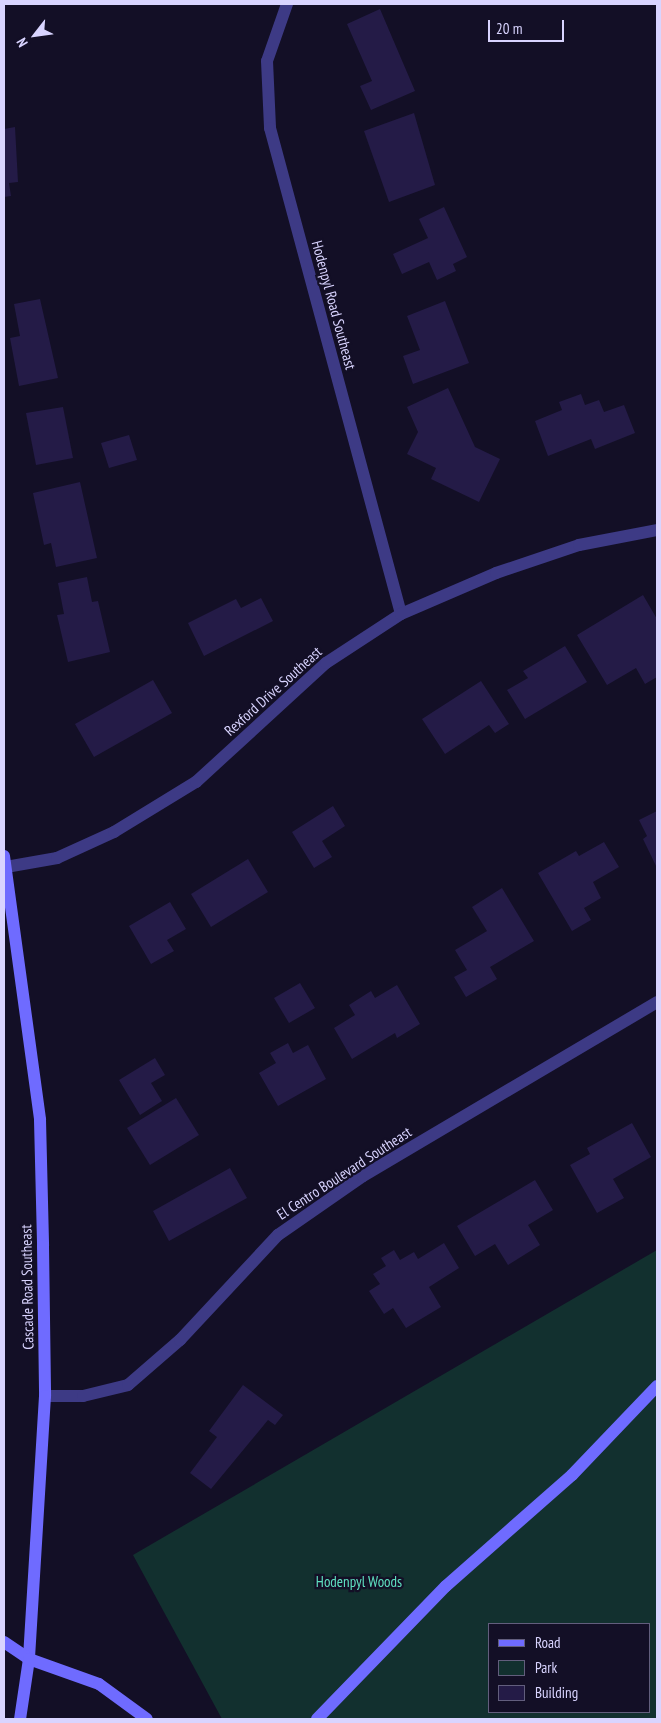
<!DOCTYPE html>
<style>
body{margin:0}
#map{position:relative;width:661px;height:1723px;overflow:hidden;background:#130f26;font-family:"PT Sans Narrow",sans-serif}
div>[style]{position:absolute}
.green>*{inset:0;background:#12302f}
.building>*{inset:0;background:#241b47}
.street>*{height:12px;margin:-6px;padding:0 6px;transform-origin:6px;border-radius:6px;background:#3d3a85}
.secondary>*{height:12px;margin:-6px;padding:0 6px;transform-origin:6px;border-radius:6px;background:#6f6bff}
span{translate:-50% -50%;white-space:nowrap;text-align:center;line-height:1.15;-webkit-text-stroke:4.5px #130f26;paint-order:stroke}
.street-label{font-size:15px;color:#d9d4ff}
.park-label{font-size:15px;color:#5fe0c0}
.frame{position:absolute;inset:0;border:5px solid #d9d4ff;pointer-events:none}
.legend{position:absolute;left:488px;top:1623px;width:162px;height:90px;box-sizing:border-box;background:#130f26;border:1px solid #625e7d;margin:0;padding:6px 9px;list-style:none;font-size:15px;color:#d9d4ff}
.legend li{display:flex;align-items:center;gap:10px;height:25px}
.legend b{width:25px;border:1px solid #625e7d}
.north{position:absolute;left:10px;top:10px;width:50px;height:50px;-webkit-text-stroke:4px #130f26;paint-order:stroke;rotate:240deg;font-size:14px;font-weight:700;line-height:20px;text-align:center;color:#d9d4ff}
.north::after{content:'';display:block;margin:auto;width:18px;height:22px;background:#d9d4ff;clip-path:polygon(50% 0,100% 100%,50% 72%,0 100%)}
.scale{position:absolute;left:488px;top:20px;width:76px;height:22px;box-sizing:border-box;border:2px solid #d9d4ff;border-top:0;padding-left:6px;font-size:15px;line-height:18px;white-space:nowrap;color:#d9d4ff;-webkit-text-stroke:4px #130f26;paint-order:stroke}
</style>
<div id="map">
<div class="green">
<i style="clip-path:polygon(evenodd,657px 1250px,657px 1719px,222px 1719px,133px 1555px,657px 1250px,490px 1624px,650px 1624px,650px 1712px,490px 1712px,490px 1624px)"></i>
</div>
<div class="building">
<i style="clip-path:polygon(380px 9px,415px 91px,371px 110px,360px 86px,372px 81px,347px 24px)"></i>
<i style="clip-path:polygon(414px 113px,435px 185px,389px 202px,364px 131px)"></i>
<i style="clip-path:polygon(15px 127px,18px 182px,9px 183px,11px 196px,4px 197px,4px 129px)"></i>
<i style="clip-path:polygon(444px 207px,467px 257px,453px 264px,456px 271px,437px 280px,429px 262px,402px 274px,393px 254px,428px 238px,419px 219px)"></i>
<i style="clip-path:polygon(40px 299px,58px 378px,19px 386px,10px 338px,20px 336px,14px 304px)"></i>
<i style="clip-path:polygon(445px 301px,469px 363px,413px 384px,403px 356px,420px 350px,407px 316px)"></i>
<i style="clip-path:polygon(448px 388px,475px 447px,500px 459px,479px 502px,431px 479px,436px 468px,407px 454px,418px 432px,407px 407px)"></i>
<i style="clip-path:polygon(581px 394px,585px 405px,599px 400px,604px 412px,624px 405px,635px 433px,595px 449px,591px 439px,548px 456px,535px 421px,562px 410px,559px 402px)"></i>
<i style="clip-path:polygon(63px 407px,73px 458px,36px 465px,26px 413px)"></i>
<i style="clip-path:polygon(129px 435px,137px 460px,109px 468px,101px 443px)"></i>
<i style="clip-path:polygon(80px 482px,97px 558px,56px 567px,51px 543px,44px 545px,33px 493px)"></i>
<i style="clip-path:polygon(87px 577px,92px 602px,98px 601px,110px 652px,68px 662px,57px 615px,64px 614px,58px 583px)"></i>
<i style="clip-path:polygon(643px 595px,657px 619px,657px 677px,645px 684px,636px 668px,607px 685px,577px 635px)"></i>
<i style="clip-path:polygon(261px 598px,273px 621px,204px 656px,188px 623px,236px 599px,241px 608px)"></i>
<i style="clip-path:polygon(565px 646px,587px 682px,525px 719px,507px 690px,528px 678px,523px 671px)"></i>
<i style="clip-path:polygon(153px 680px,172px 713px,94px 757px,75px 724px)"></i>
<i style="clip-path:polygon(481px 681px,509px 724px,495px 733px,489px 725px,445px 754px,422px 719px)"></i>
<i style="clip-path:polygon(333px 806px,345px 826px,322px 841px,332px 857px,314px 868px,292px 832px)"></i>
<i style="clip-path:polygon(657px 811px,657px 868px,643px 839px,647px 836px,639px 820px)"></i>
<i style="clip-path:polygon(604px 842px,619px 867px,593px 882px,601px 898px,584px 908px,591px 920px,572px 931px,538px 873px,576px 851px,579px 856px)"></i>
<i style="clip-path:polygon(248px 859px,268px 892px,211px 927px,191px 894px)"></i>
<i style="clip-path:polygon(502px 888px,534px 941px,490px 967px,497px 979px,466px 997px,454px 977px,467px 970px,455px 950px,487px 931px,472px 907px)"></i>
<i style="clip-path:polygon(170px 902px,186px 929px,167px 940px,174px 951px,151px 964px,129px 926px)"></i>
<i style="clip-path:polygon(300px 983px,315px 1008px,289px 1023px,274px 998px)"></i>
<i style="clip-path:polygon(397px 985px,420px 1024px,397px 1038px,395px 1033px,352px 1059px,334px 1028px,355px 1015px,349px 1005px,371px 991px,375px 998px)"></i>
<i style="clip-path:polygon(288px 1043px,293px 1053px,308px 1045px,326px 1079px,278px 1106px,259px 1073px,276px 1063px,270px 1053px)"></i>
<i style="clip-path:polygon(155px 1058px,165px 1075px,151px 1083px,162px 1101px,140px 1115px,119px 1080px)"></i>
<i style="clip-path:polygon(176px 1098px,199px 1135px,150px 1165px,127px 1128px)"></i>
<i style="clip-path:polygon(632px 1123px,651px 1157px,613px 1179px,624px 1198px,597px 1213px,570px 1165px,590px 1154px,587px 1148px)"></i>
<i style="clip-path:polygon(230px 1168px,247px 1198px,169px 1241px,153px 1211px)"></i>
<i style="clip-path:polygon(535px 1180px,553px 1210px,528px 1225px,540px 1245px,508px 1265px,495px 1244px,475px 1256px,457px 1226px)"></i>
<i style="clip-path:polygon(444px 1243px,459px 1268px,429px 1287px,441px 1307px,406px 1328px,393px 1308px,384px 1314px,369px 1291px,380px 1284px,373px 1274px,386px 1266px,381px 1258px,394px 1250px,400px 1260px,414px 1252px,418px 1259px)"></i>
<i style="clip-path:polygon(243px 1385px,283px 1415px,275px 1425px,268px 1420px,211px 1489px,190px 1473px,217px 1437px,209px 1431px)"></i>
</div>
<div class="street">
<i style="left:287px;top:4px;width:60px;rotate:109.3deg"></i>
<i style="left:267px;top:61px;width:67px;rotate:87.4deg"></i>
<i style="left:270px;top:128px;width:503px;rotate:74.91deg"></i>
<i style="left:6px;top:867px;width:52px;rotate:-10deg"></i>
<i style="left:57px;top:858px;width:63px;rotate:-24.5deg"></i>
<i style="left:114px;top:832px;width:96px;rotate:-31.4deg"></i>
<i style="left:196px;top:782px;width:176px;rotate:-42.5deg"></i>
<i style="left:326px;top:663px;width:90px;rotate:-33.2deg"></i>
<i style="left:401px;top:614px;width:103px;rotate:-23.3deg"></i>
<i style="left:496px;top:573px;width:88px;rotate:-18.6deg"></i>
<i style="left:579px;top:545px;width:79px;rotate:-10.9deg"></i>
<i style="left:45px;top:1396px;width:38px"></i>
<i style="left:83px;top:1396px;width:46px;rotate:-13.7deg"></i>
<i style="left:128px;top:1385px;width:69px;rotate:-40.9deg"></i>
<i style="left:180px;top:1340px;width:144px;rotate:-47deg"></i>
<i style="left:278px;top:1235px;width:103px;rotate:-34.8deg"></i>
<i style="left:363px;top:1176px;width:342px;rotate:-30.6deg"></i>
</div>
<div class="secondary">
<i style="left:4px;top:856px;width:266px;rotate:82.2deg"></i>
<i style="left:40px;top:1120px;width:126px;rotate:88.6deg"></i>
<i style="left:43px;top:1246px;width:150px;rotate:89.2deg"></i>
<i style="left:45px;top:1396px;width:263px;rotate:93.5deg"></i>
<i style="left:29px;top:1659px;width:61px;rotate:98.5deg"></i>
<i style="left:4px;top:1642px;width:30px;rotate:34deg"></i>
<i style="left:29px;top:1659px;width:74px;rotate:19.7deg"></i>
<i style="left:99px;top:1684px;width:59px;rotate:36.1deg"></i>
<i style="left:317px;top:1719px;width:185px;rotate:-45.9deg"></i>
<i style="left:446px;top:1586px;width:168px;rotate:-41.4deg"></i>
<i style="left:572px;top:1475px;width:123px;rotate:-46.3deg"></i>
</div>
<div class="street-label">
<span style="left:334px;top:305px;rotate:75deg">Hodenpyl Road Southeast</span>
<span style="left:273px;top:691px;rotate:-42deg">Rexford Drive Southeast</span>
<span style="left:344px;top:1173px;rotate:-33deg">El Centro Boulevard Southeast</span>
<span style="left:27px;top:1287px;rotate:-91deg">Cascade Road Southeast</span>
</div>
<div class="park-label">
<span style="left:359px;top:1582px">Hodenpyl Woods</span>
</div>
<div class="frame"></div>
<ul class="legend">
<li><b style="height:6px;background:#6f6bff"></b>Road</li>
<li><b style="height:14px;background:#12302f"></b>Park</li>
<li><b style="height:14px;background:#241b47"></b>Building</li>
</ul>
<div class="north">N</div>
<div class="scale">20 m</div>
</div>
